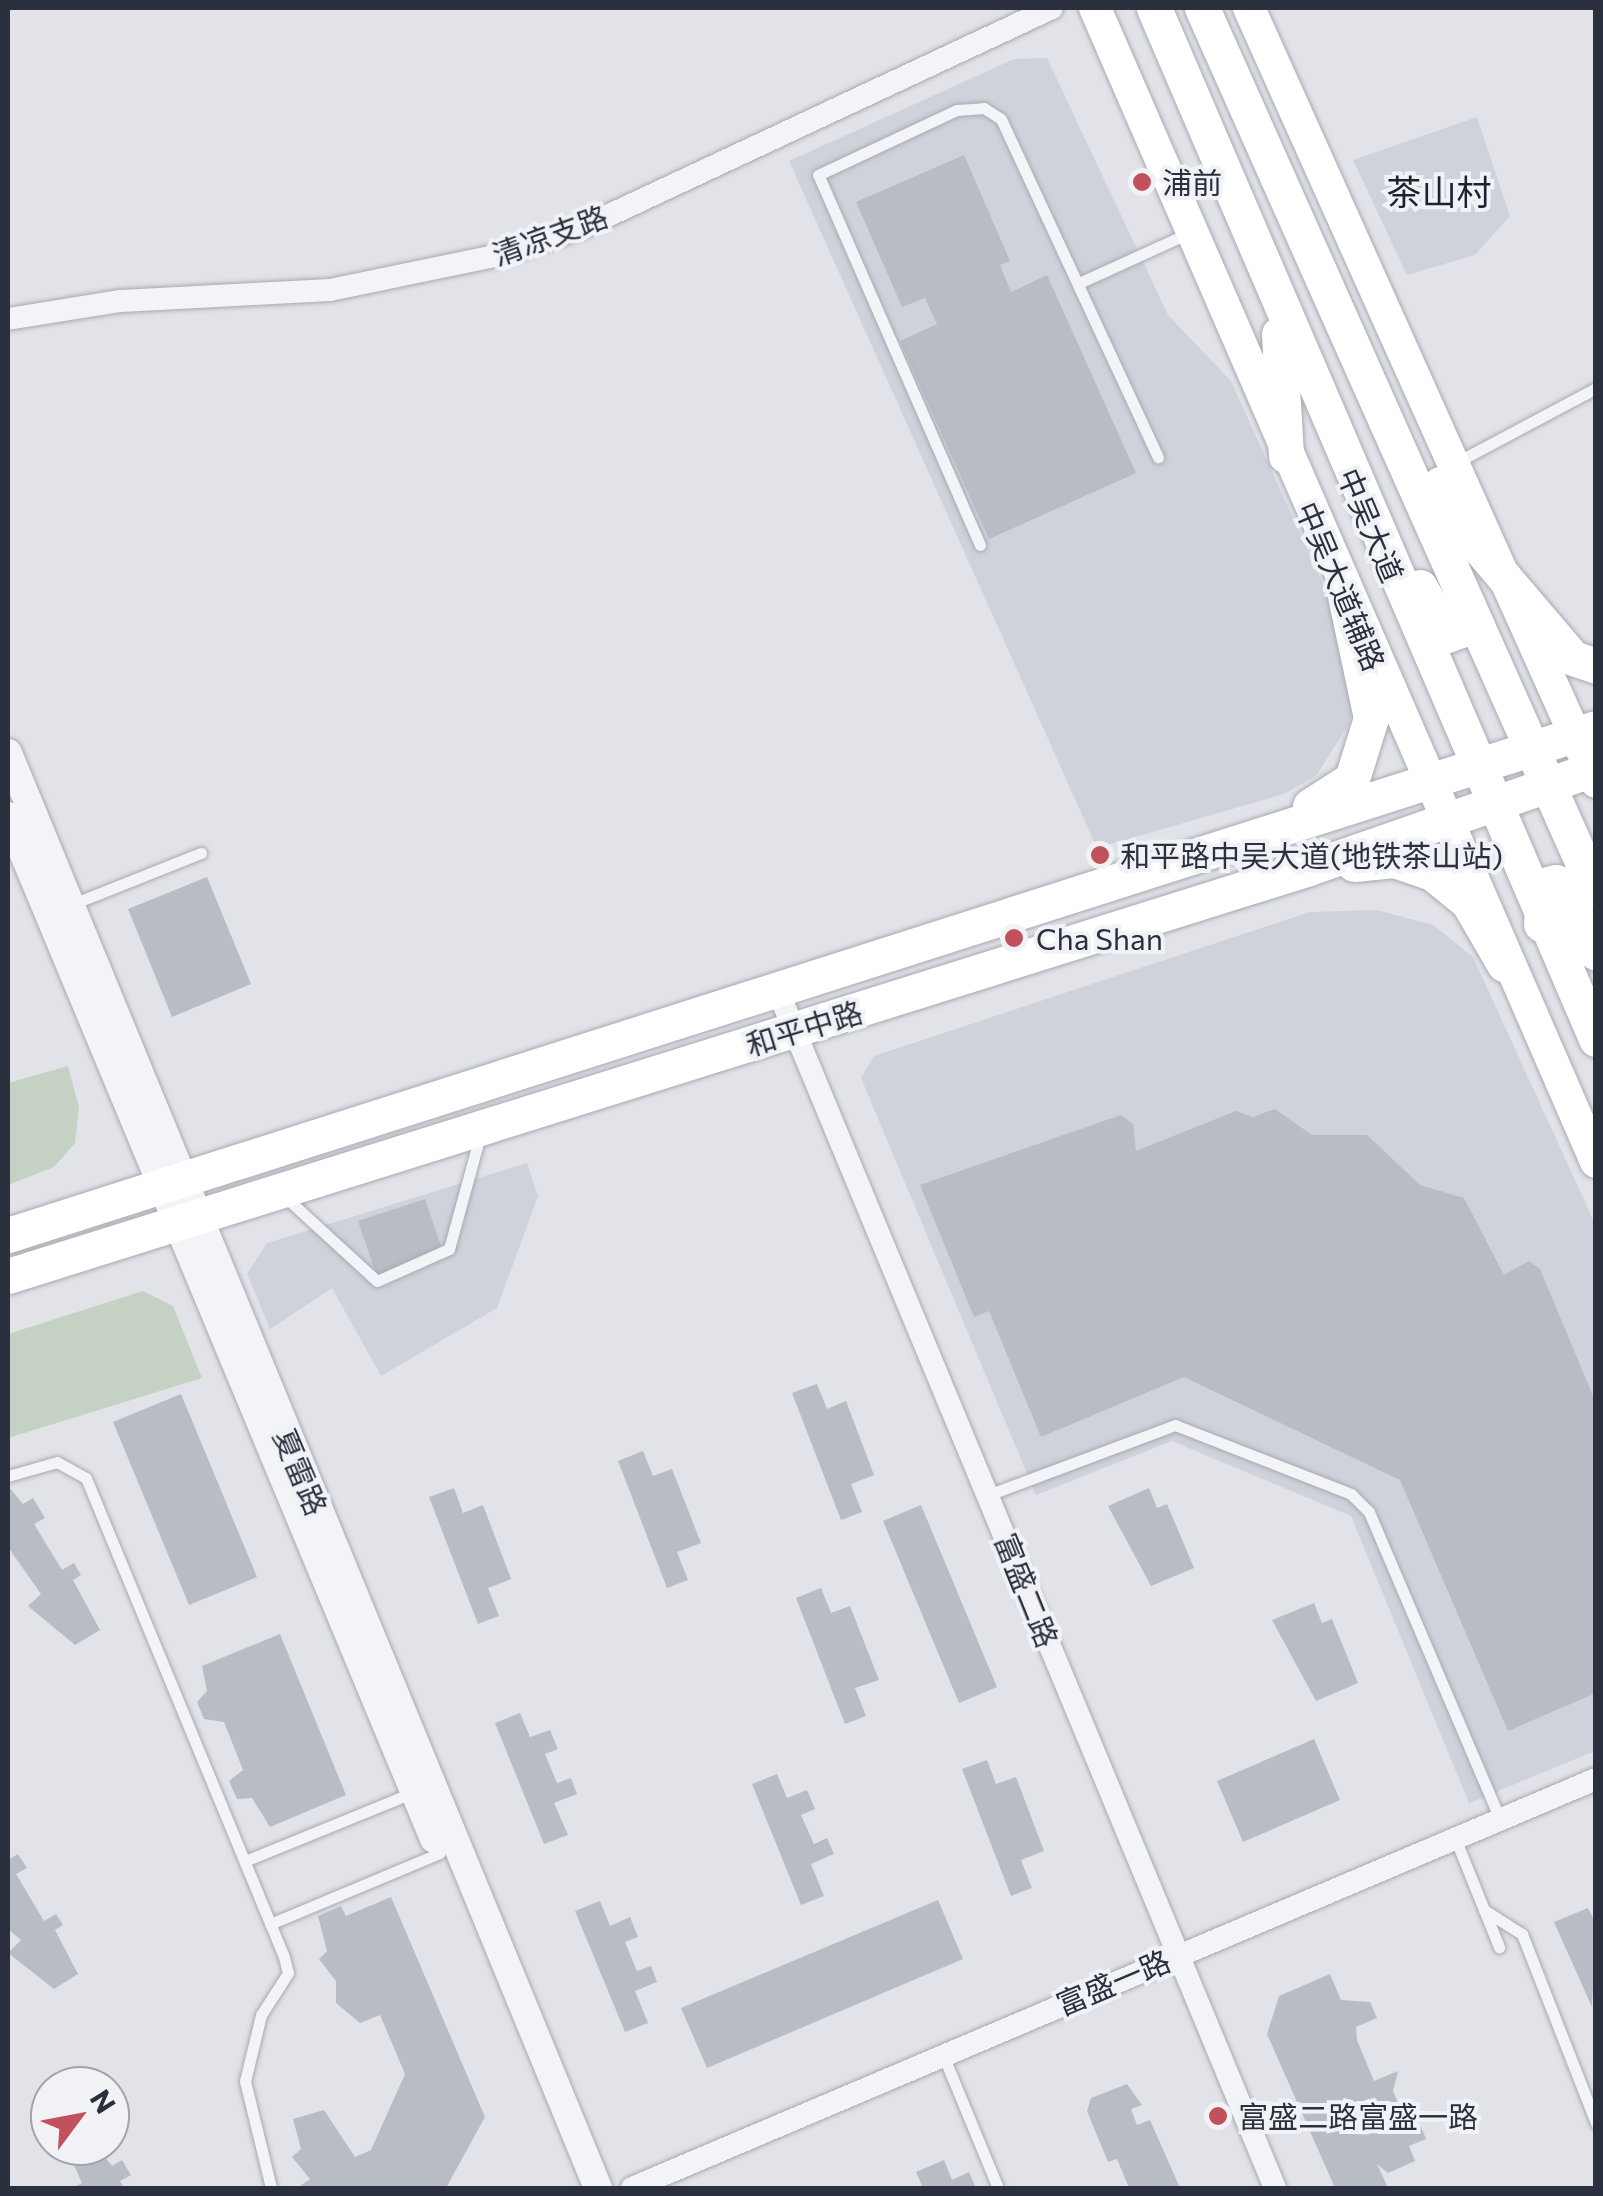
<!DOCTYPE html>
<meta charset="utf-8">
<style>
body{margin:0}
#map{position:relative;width:1603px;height:2196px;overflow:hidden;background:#e1e3e8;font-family:Commissioner,"Noto Sans SC",sans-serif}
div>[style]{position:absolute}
.built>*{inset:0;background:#cfd2da}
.green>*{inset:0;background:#c5d1c3}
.building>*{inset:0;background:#b8bcc4}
.roads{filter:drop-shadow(0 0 2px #a7aab2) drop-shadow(0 0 2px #a7aab2)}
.service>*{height:11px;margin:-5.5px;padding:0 5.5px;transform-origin:5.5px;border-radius:5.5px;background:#f3f4f7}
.minor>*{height:22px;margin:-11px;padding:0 11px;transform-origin:11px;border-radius:11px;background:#f3f4f7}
.tertiary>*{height:28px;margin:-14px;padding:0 14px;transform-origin:14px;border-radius:14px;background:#f3f4f7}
.secondary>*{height:32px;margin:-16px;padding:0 16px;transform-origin:16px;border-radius:16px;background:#fff}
.primary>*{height:35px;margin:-17.5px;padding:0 17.5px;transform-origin:17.5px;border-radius:17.5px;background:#fff}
.dots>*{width:28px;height:28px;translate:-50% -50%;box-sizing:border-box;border:5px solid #f0f2f6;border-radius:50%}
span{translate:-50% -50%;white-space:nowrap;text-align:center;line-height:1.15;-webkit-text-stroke:8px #f0f2f6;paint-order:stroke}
.poi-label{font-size:30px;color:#2b303e}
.left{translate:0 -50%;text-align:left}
.street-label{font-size:30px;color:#2b303e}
.quarter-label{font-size:35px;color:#1d222f}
.frame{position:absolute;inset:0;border:10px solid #2b303e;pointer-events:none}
.north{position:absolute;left:30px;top:2066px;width:100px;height:100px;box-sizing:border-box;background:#f0f2f6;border:2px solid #a1a4ac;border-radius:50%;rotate:58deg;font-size:28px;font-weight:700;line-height:40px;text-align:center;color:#2b303e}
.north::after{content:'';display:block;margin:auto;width:35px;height:45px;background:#c2515b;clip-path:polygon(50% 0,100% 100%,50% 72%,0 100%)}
</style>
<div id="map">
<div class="built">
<i style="clip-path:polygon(1047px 58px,1168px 315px,1231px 381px,1330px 600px,1355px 684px,1349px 724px,1316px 776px,1284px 794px,1097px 848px,789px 161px,1014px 59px)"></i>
<i style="clip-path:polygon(1477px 117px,1510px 216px,1475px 255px,1407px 275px,1353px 160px)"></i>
<i style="clip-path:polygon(1377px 910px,1433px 925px,1473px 957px,1595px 1224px,1595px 1751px,1469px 1803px,1351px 1516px,1172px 1441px,1036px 1495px,861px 1078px,874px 1056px,1310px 912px)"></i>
<i style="clip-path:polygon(527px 1163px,538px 1196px,497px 1308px,381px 1376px,332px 1288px,270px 1329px,247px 1274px,267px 1243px)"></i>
</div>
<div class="green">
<i style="clip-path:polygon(68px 1066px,79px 1107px,75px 1143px,54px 1167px,8px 1185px,8px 1083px)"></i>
<i style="clip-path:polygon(143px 1291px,173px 1306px,202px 1378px,8px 1438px,8px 1334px)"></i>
</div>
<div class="building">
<i style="clip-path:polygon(964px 155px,1010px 261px,1000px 265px,1011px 292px,1047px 275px,1136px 473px,989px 539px,900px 341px,937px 324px,925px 298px,902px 307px,856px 202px)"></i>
<i style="clip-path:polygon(207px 877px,251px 984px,172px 1017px,128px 909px)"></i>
<i style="clip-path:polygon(1275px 1109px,1312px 1135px,1367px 1135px,1420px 1185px,1464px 1198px,1504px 1275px,1529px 1261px,1540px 1269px,1596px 1403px,1596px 1693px,1508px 1731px,1400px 1480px,1184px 1377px,1041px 1437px,989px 1311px,974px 1317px,920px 1185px,1121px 1115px,1133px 1124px,1136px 1151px,1236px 1111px,1253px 1117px)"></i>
<i style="clip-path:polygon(425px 1199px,444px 1255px,377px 1277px,358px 1221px)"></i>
<i style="clip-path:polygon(817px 1384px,827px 1409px,846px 1401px,874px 1475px,851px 1484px,862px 1512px,841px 1520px,792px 1393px)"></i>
<i style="clip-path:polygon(181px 1394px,257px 1577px,189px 1605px,113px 1422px)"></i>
<i style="clip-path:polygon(643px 1451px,653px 1476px,672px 1469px,701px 1543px,677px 1552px,688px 1580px,667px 1588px,618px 1461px)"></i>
<i style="clip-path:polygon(8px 1486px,23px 1504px,33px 1498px,45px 1518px,34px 1524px,62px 1570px,74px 1563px,81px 1575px,73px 1580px,100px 1630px,75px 1645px,28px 1606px,41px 1594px,8px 1547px)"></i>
<i style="clip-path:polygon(454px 1488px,463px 1513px,483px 1505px,511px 1579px,488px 1588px,499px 1616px,478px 1624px,429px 1497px)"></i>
<i style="clip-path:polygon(1149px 1488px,1157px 1508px,1167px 1504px,1194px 1568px,1151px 1586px,1108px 1506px)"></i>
<i style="clip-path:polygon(921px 1505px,997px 1687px,959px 1703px,883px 1521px)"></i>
<i style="clip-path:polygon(821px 1588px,831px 1613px,850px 1606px,879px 1680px,855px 1688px,866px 1716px,845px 1724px,796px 1598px)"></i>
<i style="clip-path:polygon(1314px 1603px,1322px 1623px,1332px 1619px,1358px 1683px,1316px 1701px,1272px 1620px)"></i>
<i style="clip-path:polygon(280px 1634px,346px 1795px,270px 1827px,252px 1798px,237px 1799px,229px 1781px,243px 1770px,224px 1722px,204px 1719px,197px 1702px,207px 1691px,202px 1666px)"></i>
<i style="clip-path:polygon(520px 1713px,530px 1737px,550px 1730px,558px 1749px,545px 1754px,557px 1783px,571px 1778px,577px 1794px,554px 1803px,568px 1835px,544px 1844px,495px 1723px)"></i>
<i style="clip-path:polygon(1314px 1739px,1340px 1800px,1243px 1842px,1217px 1781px)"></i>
<i style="clip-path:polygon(987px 1760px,996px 1784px,1016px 1777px,1044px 1851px,1021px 1860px,1032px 1888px,1011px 1896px,962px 1769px)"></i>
<i style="clip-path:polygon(777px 1774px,787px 1798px,807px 1790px,815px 1809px,801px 1815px,814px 1844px,827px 1838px,834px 1854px,811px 1864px,824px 1896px,801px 1905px,752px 1784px)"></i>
<i style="clip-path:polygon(18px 1854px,27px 1868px,16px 1874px,44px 1921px,56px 1914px,63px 1925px,55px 1930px,78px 1974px,54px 1989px,8px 1953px,21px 1940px,8px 1929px,8px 1860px)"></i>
<i style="clip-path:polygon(391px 1897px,485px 2117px,446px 2188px,297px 2188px,310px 2179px,292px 2157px,301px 2149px,293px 2119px,324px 2110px,355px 2157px,371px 2150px,405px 2074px,380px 2015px,360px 2023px,336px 2003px,336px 1981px,319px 1959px,327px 1951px,318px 1916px,341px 1906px,346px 1916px)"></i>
<i style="clip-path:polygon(938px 1900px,963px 1959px,707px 2068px,681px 2008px)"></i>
<i style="clip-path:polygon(600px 1901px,610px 1926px,630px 1917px,638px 1937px,625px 1942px,637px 1971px,651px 1966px,657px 1982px,635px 1991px,648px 2023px,625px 2032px,575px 1911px)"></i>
<i style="clip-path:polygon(1588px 1908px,1596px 1924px,1592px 2007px,1554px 1922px)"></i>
<i style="clip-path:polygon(1330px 1974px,1341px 2000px,1370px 2002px,1377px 2018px,1356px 2027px,1357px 2040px,1374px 2081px,1398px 2071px,1393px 2091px,1408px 2128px,1420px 2124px,1426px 2139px,1409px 2146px,1415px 2161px,1388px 2173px,1377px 2164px,1388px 2188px,1335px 2188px,1267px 2034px,1279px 1996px)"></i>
<i style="clip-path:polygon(1127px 2084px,1142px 2105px,1131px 2109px,1137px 2125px,1150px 2120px,1180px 2188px,1129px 2188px,1117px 2159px,1108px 2162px,1087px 2111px,1091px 2098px)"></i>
<i style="clip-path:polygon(82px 2146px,96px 2146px,112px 2166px,122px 2160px,131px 2175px,120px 2181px,124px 2188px,72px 2188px,82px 2183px,69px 2154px)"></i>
<i style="clip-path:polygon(944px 2160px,952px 2180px,969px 2172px,976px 2188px,923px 2188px,916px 2172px)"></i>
</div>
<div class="roads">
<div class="service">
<i style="left:1079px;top:283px;width:123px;rotate:-24.5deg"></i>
<i style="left:1457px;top:462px;width:157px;rotate:-28deg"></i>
<i style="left:980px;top:545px;width:404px;rotate:-113.6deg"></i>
<i style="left:818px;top:175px;width:153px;rotate:-25.1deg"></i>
<i style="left:957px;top:110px;width:27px;rotate:-4deg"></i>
<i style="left:984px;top:108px;width:20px;rotate:33deg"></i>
<i style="left:1001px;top:119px;width:373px;rotate:65.1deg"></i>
<i style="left:70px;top:905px;width:141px;rotate:-21.7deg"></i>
<i style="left:283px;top:1195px;width:127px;rotate:42.5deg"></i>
<i style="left:377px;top:1281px;width:79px;rotate:-24deg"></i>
<i style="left:449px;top:1249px;width:117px;rotate:-74.7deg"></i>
<i style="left:8px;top:1476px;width:51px;rotate:-15.9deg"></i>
<i style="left:57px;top:1462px;width:33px;rotate:29deg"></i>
<i style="left:86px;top:1478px;width:518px;rotate:67.54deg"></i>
<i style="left:284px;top:1957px;width:16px;rotate:76deg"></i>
<i style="left:288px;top:1973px;width:50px;rotate:122.7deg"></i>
<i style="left:261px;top:2015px;width:68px;rotate:103.6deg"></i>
<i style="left:245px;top:2081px;width:110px;rotate:76.3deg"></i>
<i style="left:988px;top:1495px;width:200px;rotate:-20.5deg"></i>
<i style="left:1175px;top:1425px;width:189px;rotate:21.4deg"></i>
<i style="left:1351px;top:1494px;width:25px;rotate:45deg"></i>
<i style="left:1369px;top:1512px;width:334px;rotate:66.9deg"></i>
<i style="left:1455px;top:1838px;width:118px;rotate:68deg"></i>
<i style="left:245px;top:1861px;width:183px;rotate:-22.2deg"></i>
<i style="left:1484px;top:1910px;width:45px;rotate:32.3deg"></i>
<i style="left:1522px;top:1934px;width:203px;rotate:68.6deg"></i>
<i style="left:270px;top:1924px;width:184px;rotate:-22.7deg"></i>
<i style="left:943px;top:2055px;width:144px;rotate:67.5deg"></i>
</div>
<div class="minor">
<i style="left:8px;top:319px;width:114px;rotate:-9.1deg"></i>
<i style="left:121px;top:301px;width:209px;rotate:-3deg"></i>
<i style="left:330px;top:290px;width:178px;rotate:-11.7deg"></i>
<i style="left:504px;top:254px;width:89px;rotate:-19deg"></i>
<i style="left:588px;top:225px;width:512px;rotate:-25.06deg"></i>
<i style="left:778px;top:991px;width:1296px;rotate:67.45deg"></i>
<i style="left:632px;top:2188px;width:1047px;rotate:-22.99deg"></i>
</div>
<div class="tertiary">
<i style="left:8px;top:753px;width:1552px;rotate:67.65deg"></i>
<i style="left:8px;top:816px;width:1108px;rotate:67.39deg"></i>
</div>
<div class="secondary">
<i style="left:1095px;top:8px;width:1258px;rotate:66.53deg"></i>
<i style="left:1249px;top:8px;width:848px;rotate:65.85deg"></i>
</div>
<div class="primary">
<i style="left:1154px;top:8px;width:1122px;rotate:66.79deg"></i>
<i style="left:1202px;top:8px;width:969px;rotate:66deg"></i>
<i style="left:1279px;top:334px;width:122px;rotate:86.7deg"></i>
<i style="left:1440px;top:484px;width:43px;rotate:65.2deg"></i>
<i style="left:1458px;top:523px;width:177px;rotate:49.6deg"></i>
<i style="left:1573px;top:658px;width:24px;rotate:19deg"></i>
<i style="left:1420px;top:587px;width:55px;rotate:60.6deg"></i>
<i style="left:1447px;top:635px;width:15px;rotate:-20deg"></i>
<i style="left:1461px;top:630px;width:38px;rotate:-90deg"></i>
<i style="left:1310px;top:806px;width:50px;rotate:-32.7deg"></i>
<i style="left:1352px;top:779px;width:64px;rotate:-72.7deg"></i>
<i style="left:1371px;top:718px;width:125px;rotate:-102deg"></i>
<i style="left:1354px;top:864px;width:40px;rotate:-5.7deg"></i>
<i style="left:1394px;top:860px;width:40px;rotate:18.9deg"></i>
<i style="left:1432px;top:873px;width:46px;rotate:38.9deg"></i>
<i style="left:1468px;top:902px;width:72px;rotate:59.9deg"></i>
<i style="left:1541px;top:924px;width:39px;rotate:-86deg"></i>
<i style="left:1544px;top:885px;width:12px;rotate:-14deg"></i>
<i style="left:1556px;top:882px;width:81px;rotate:60.6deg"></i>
<i style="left:8px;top:1235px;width:1667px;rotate:-17.71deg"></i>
<i style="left:8px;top:1276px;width:1363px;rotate:-17.41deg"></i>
<i style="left:1309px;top:868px;width:304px;rotate:-19.2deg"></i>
</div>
</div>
<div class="dots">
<i style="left:1142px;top:182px;background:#c2515b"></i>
<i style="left:1100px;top:855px;background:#c2515b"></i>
<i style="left:1014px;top:938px;background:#c2515b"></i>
<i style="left:1218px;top:2116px;background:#c2515b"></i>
</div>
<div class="poi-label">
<span class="left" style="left:1162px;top:182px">浦前</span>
<span class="left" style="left:1120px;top:855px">和平路中吴大道(地铁茶山站)</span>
<span class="left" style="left:1036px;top:938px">Cha Shan</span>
<span class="left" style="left:1238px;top:2116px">富盛二路富盛一路</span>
</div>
<div class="street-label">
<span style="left:550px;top:235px;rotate:-20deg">清凉支路</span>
<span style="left:1371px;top:525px;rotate:67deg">中吴大道</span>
<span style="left:1341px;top:586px;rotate:67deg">中吴大道辅路</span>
<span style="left:804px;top:1028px;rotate:-17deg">和平中路</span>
<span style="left:301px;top:1472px;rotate:67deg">夏雷路</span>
<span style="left:1027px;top:1590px;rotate:68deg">富盛二路</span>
<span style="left:1113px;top:1982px;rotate:-23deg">富盛一路</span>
</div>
<div class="quarter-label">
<span style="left:1439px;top:191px">茶山村</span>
</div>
<div class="frame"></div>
<div class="north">N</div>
</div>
